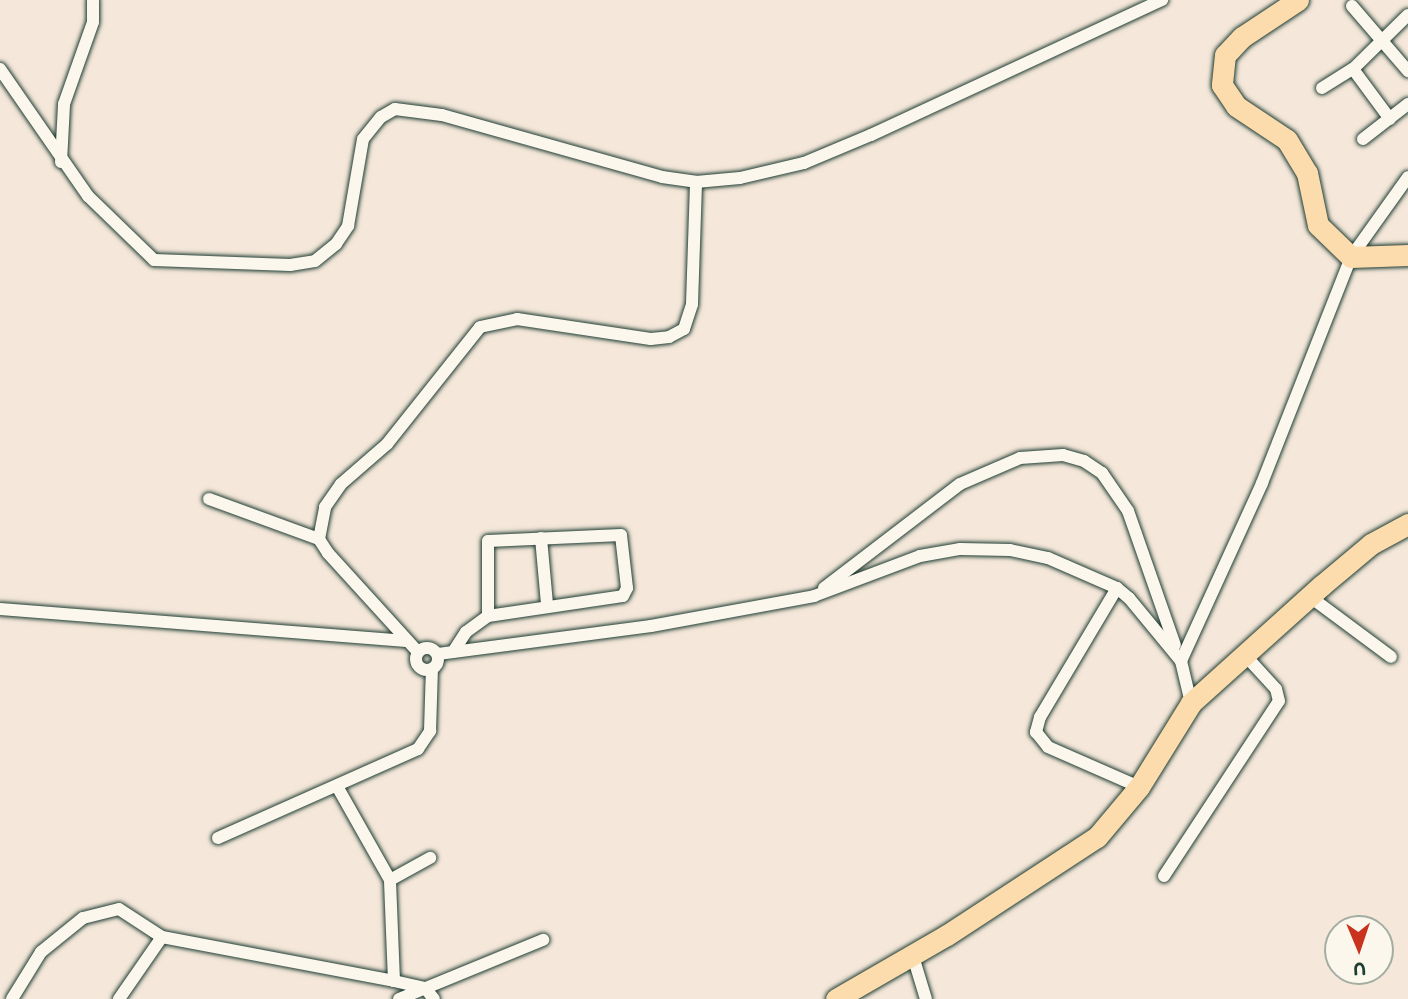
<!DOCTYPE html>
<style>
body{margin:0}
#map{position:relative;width:1408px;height:999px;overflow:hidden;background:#f5e8da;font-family:Itim,sans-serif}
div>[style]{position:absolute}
.roads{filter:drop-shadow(0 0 2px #1f3d34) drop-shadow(0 0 2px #1f3d34)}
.minor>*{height:12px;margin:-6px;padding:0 6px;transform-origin:6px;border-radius:6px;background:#fbf7ec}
.minor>.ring{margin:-6px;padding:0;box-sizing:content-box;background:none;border:12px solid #fbf7ec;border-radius:50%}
.trunk>*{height:21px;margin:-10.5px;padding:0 10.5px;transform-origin:10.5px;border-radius:10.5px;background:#fcdcac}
span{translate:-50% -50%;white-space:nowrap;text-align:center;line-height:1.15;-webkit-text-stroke:7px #fbf7ec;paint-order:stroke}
.north{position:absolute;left:1324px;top:915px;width:70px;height:70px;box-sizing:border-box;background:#fbf7ec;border:2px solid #a3ada2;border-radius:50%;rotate:178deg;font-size:19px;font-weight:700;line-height:28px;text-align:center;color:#1f3d34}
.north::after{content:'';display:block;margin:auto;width:24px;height:32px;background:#c8321e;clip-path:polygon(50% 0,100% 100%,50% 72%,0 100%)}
</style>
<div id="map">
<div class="roads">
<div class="minor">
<i style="left:1352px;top:6px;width:86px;rotate:49.3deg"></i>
<i style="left:0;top:69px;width:155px;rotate:55.3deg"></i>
<i style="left:88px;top:196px;width:92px;rotate:44.1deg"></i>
<i style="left:154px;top:260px;width:136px;rotate:2.1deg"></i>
<i style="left:290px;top:265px;width:25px;rotate:-9deg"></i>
<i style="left:315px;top:261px;width:27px;rotate:-39deg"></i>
<i style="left:336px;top:244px;width:22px;rotate:-56deg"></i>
<i style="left:348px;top:226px;width:88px;rotate:-80.2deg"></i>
<i style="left:363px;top:139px;width:28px;rotate:-51deg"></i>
<i style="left:381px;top:117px;width:16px;rotate:-30deg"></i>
<i style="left:395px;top:109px;width:47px;rotate:7.3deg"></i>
<i style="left:442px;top:115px;width:229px;rotate:15.7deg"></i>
<i style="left:662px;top:177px;width:34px;rotate:8deg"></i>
<i style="left:696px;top:182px;width:44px;rotate:-5.2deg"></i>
<i style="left:740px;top:178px;width:66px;rotate:-13.2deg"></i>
<i style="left:804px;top:163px;width:73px;rotate:-22.7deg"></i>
<i style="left:871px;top:135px;width:321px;rotate:-24.9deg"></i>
<i style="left:1353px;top:69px;width:62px;rotate:53.5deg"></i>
<i style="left:1322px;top:88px;width:36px;rotate:-32deg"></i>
<i style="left:1353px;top:69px;width:77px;rotate:-44.5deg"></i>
<i style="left:1363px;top:139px;width:57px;rotate:-37.9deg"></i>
<i style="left:61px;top:162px;width:58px;rotate:-87deg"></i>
<i style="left:64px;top:104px;width:87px;rotate:-70.5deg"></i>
<i style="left:93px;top:22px;width:22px;rotate:-90deg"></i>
<i style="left:209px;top:499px;width:117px;rotate:20deg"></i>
<i style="left:541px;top:538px;width:66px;rotate:84.8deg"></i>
<i style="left:824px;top:588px;width:171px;rotate:-37.4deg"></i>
<i style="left:960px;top:484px;width:65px;rotate:-23.4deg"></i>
<i style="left:1020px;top:458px;width:43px;rotate:-4deg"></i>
<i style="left:1063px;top:455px;width:22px;rotate:16deg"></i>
<i style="left:1084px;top:461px;width:22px;rotate:34deg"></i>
<i style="left:1102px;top:473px;width:46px;rotate:55.6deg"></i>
<i style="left:1128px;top:511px;width:142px;rotate:70.7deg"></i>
<i style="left:1117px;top:588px;width:150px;rotate:120.8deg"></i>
<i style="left:1040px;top:717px;width:16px;rotate:105deg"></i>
<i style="left:1036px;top:732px;width:19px;rotate:51deg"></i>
<i style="left:1048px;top:747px;width:99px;rotate:23.7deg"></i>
<i style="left:1309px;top:596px;width:102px;rotate:36.6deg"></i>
<i style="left:0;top:609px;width:408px;rotate:4.5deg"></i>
<i class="ring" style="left:416px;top:648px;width:10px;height:10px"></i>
<i style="left:418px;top:652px;width:134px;rotate:-132.3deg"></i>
<i style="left:328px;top:553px;width:17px;rotate:-123deg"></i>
<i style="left:319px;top:539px;width:33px;rotate:-79deg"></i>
<i style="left:325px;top:507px;width:28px;rotate:-55deg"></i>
<i style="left:341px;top:484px;width:61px;rotate:-41deg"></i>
<i style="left:387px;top:444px;width:149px;rotate:-51.5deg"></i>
<i style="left:480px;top:327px;width:38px;rotate:-12deg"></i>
<i style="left:517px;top:319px;width:135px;rotate:8.5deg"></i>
<i style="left:651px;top:339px;width:18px;rotate:-6deg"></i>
<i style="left:669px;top:337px;width:17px;rotate:-28deg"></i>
<i style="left:684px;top:329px;width:26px;rotate:-72deg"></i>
<i style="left:692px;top:304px;width:122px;rotate:-88.1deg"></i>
<i style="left:453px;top:652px;width:24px;rotate:-57deg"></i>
<i style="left:466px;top:632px;width:27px;rotate:-36deg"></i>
<i style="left:488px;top:616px;width:136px;rotate:-8.4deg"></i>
<i style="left:623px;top:596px;width:9px;rotate:-63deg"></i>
<i style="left:627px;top:588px;width:53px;rotate:-96.5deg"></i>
<i style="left:621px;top:535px;width:133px;rotate:177.4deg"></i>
<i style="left:488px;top:541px;width:75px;rotate:90deg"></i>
<i style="left:438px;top:654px;width:215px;rotate:-7.5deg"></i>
<i style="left:651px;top:626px;width:166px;rotate:-10.4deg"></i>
<i style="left:814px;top:596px;width:113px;rotate:-20.7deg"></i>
<i style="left:920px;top:556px;width:41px;rotate:-9.9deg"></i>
<i style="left:960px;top:549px;width:50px;rotate:1.1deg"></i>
<i style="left:1010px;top:550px;width:39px;rotate:12deg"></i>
<i style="left:1048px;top:558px;width:75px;rotate:23.5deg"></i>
<i style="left:1117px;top:588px;width:16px;rotate:40deg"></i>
<i style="left:1129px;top:598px;width:82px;rotate:50.5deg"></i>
<i style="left:1181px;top:661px;width:43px;rotate:76.6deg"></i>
<i style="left:1181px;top:661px;width:196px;rotate:-65.5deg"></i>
<i style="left:1262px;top:483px;width:243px;rotate:-68.5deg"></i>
<i style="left:1351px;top:257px;width:98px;rotate:-54.5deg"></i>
<i style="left:338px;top:788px;width:106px;rotate:60.5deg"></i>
<i style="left:218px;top:838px;width:219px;rotate:-24deg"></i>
<i style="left:418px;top:749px;width:22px;rotate:-56deg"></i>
<i style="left:430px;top:731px;width:62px;rotate:-88.2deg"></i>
<i style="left:1164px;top:876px;width:209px;rotate:-56.7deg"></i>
<i style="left:1279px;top:701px;width:12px;rotate:-104deg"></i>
<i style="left:1276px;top:689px;width:49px;rotate:-132.5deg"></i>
<i style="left:912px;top:953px;width:48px;rotate:73.1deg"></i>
<i style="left:394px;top:981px;width:101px;rotate:-92.3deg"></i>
<i style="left:390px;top:880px;width:46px;rotate:-28.8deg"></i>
<i style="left:12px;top:999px;width:55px;rotate:-58.3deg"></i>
<i style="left:41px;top:952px;width:54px;rotate:-39deg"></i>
<i style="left:83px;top:918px;width:37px;rotate:-14deg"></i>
<i style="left:119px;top:909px;width:51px;rotate:33.1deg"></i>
<i style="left:119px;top:999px;width:75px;rotate:-55.3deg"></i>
<i style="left:162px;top:937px;width:236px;rotate:10.7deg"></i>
<i style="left:394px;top:981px;width:32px;rotate:13deg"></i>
<i style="left:425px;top:988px;width:14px;rotate:51deg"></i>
<i style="left:399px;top:999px;width:156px;rotate:-22.3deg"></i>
</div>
<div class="trunk">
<i style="left:1298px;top:0;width:67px;rotate:146.5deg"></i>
<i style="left:1242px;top:37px;width:25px;rotate:133deg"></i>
<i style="left:1225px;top:55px;width:30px;rotate:96deg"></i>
<i style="left:1222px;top:85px;width:25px;rotate:56deg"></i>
<i style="left:1236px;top:106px;width:61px;rotate:33.7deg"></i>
<i style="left:1287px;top:140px;width:39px;rotate:59deg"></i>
<i style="left:1307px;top:173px;width:53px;rotate:78.1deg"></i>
<i style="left:1318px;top:225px;width:46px;rotate:44.1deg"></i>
<i style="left:1351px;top:257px;width:57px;rotate:-2deg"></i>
<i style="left:836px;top:999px;width:128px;rotate:-30deg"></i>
<i style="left:947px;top:935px;width:179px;rotate:-33.2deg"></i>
<i style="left:1097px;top:837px;width:65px;rotate:-50deg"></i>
<i style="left:1139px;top:787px;width:99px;rotate:-58.2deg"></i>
<i style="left:1191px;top:703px;width:175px;rotate:-42deg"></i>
<i style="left:1321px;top:586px;width:65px;rotate:-40deg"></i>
<i style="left:1371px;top:544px;width:42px;rotate:-28.4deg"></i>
</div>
</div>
<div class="north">U</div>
</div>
